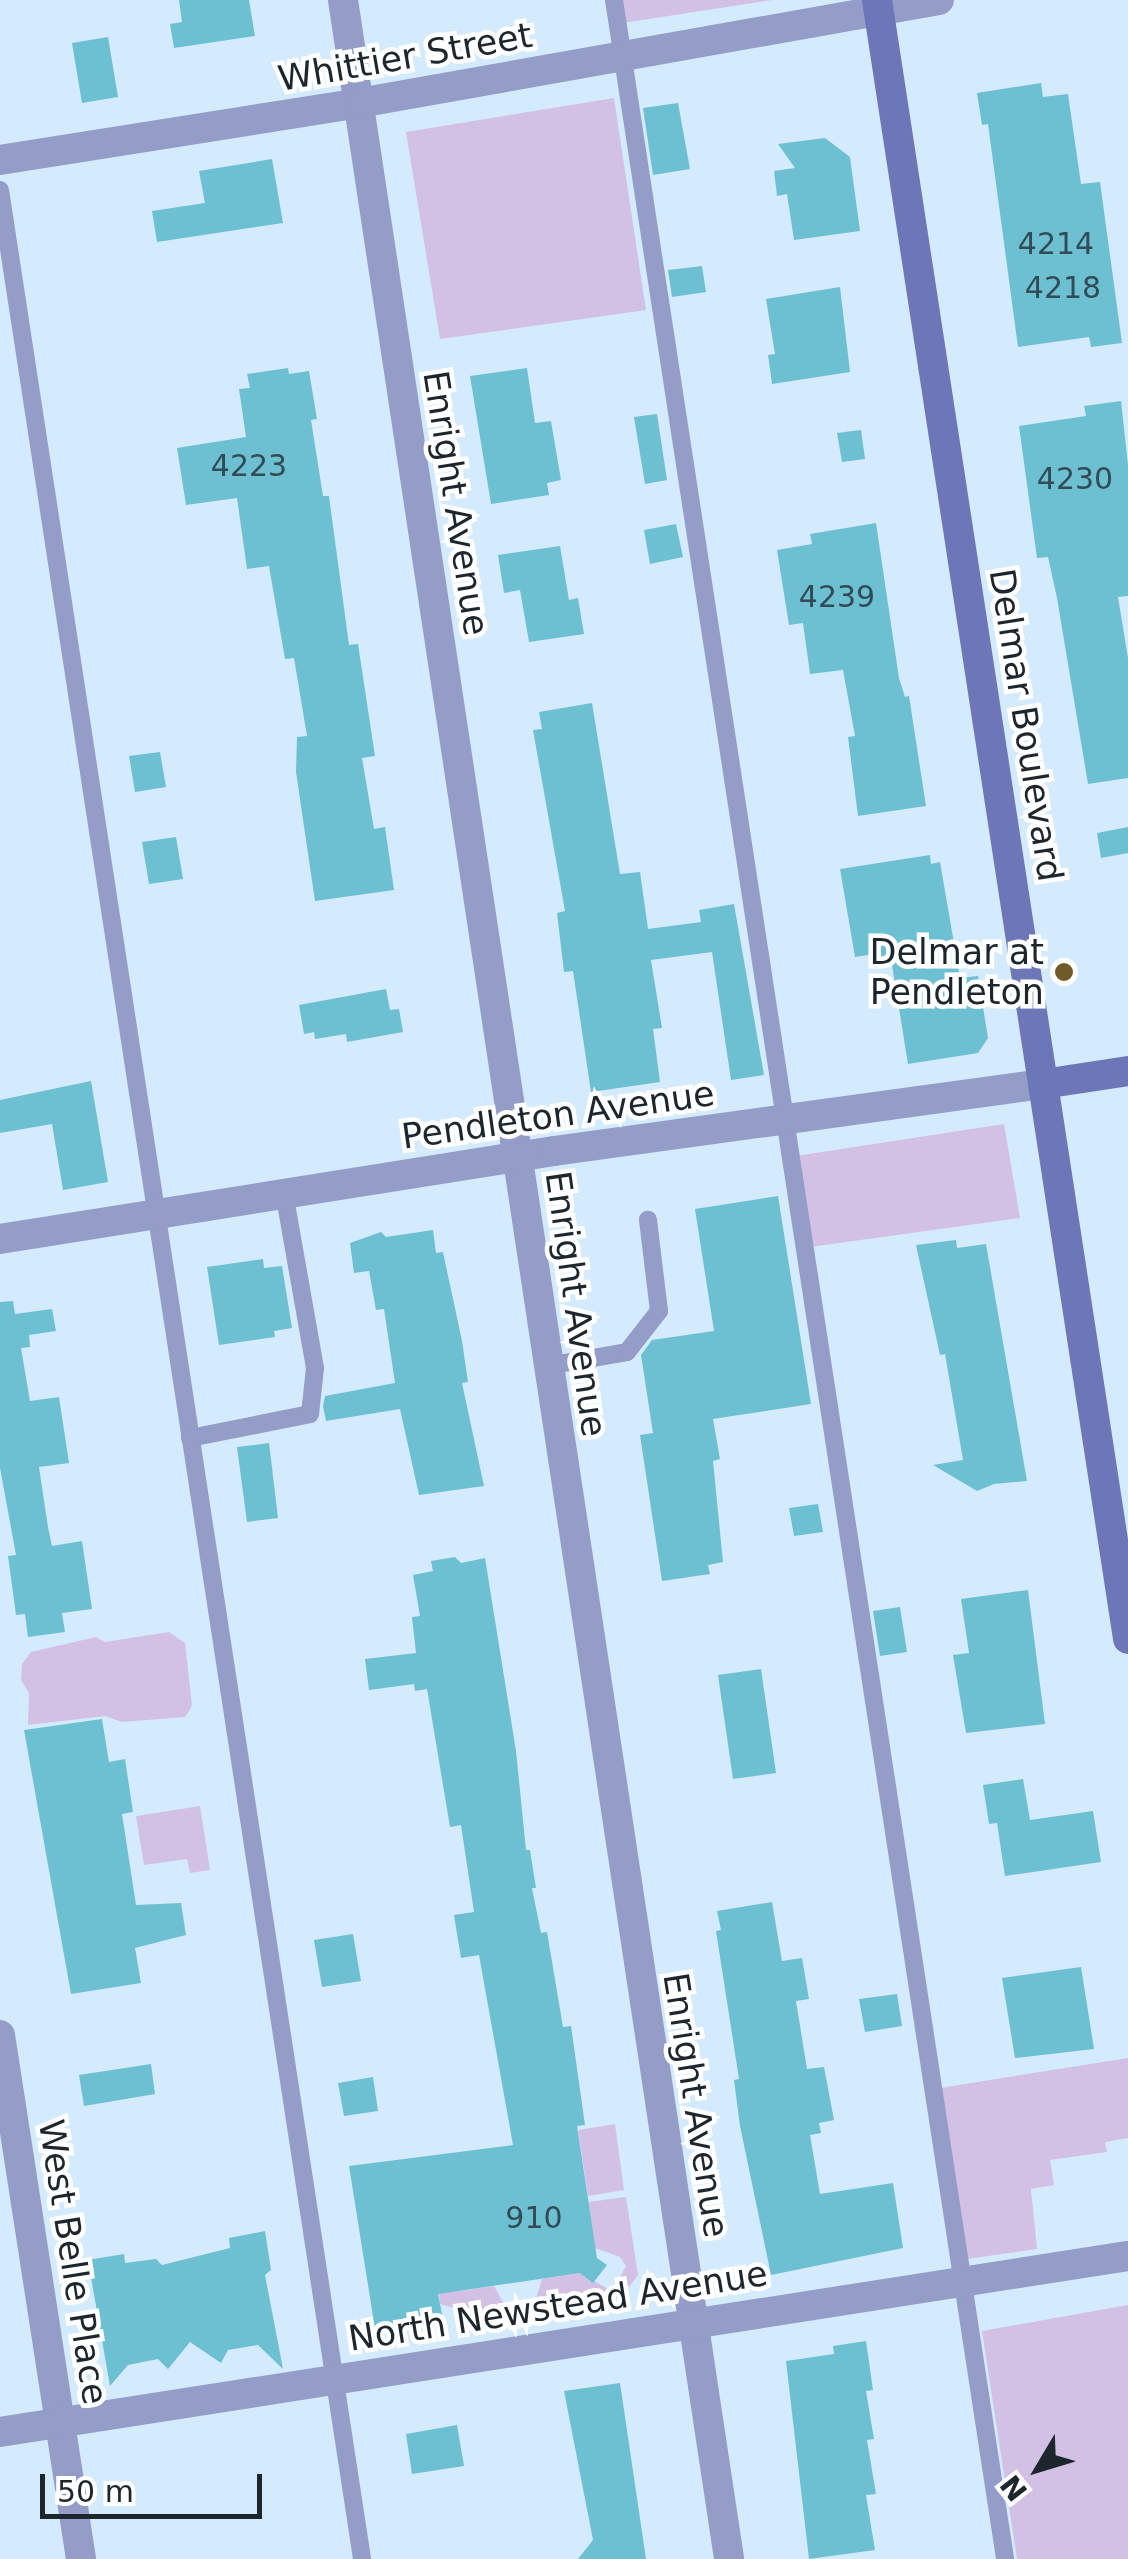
<!DOCTYPE html>
<style>
body{margin:0}
#map{position:relative;width:1128px;height:2559px;overflow:hidden;background:#d4eafd;font-family:"DejaVu Sans",sans-serif}
div>[style]{position:absolute}
.green>*{inset:0;background:#d3c1e5}
.building>*{inset:0;background:#6dc0d2}
.lane>*{height:18px;margin:-9px;padding:0 9px;transform-origin:9px;border-radius:9px;background:#949cc8}
.street>*{height:30px;margin:-15px;padding:0 15px;transform-origin:15px;border-radius:15px;background:#949cc8}
.secondary>*{height:30px;margin:-15px;padding:0 15px;transform-origin:15px;border-radius:15px;background:#6d76b6}
.dots>*{width:28px;height:28px;translate:-50% -50%;box-sizing:border-box;border:5px solid #fff;border-radius:50%}
span{translate:-50% -50%;white-space:nowrap;text-align:center;line-height:1.15;-webkit-text-stroke:9px #fff;paint-order:stroke}
.number-label{font-size:30px;color:#324c56}
.number-label span{-webkit-text-stroke-width:0}
.street-label{font-size:35px;color:#1e262d}
.poi-label{font-size:35px;color:#1e262d}
.right{translate:-100% -50%;text-align:right}
.north{position:absolute;left:988px;top:2419px;width:100px;height:100px;-webkit-text-stroke:8px #fff;paint-order:stroke;rotate:232deg;font-size:28px;font-weight:700;line-height:40px;text-align:center;color:#1e262d}
.north::after{content:'';display:block;margin:auto;width:35px;height:45px;background:#1e262d;clip-path:polygon(50% 0,100% 100%,50% 72%,0 100%)}
.scale{position:absolute;left:40px;top:2474px;width:222px;height:45px;box-sizing:border-box;border:5px solid #1e262d;border-top:0;padding-left:12px;font-size:30px;line-height:35px;white-space:nowrap;color:#1e262d;-webkit-text-stroke:8px #fff;paint-order:stroke}
</style>
<div id="map">
<div class="green">
<i style="clip-path:polygon(620px 0,772px 0,623px 23px)"></i>
<i style="clip-path:polygon(614px 98px,646px 310px,440px 339px,406px 132px)"></i>
<i style="clip-path:polygon(1004px 1124px,1020px 1218px,810px 1247px,796px 1156px)"></i>
<i style="clip-path:polygon(169px 1632px,185px 1643px,192px 1706px,185px 1717px,122px 1722px,105px 1716px,28px 1725px,29px 1693px,21px 1680px,22px 1664px,31px 1652px,96px 1637px,105px 1642px)"></i>
<i style="clip-path:polygon(200px 1806px,210px 1870px,190px 1873px,187px 1859px,144px 1865px,136px 1816px)"></i>
<i style="clip-path:polygon(1128px 2058px,1128px 2138px,1105px 2142px,1107px 2152px,1050px 2160px,1054px 2185px,1031px 2189px,1037px 2249px,967px 2259px,940px 2088px)"></i>
<i style="clip-path:polygon(615px 2124px,624px 2190px,588px 2196px,578px 2130px)"></i>
<i style="clip-path:polygon(626px 2197px,638px 2275px,629px 2287px,619px 2279px,626px 2266px,620px 2257px,595px 2248px,588px 2202px)"></i>
<i style="clip-path:polygon(580px 2273px,622px 2297px,540px 2312px,533px 2308px,542px 2279px)"></i>
<i style="clip-path:polygon(437px 2284px,459px 2291px,494px 2286px,509px 2313px,491px 2318px,440px 2304px)"></i>
<i style="clip-path:polygon(1128px 2305px,1128px 2559px,1017px 2559px,982px 2331px)"></i>
</div>
<div class="building">
<i style="clip-path:polygon(179px 0,249px 0,255px 36px,174px 48px,170px 24px,182px 22px)"></i>
<i style="clip-path:polygon(108px 37px,118px 97px,82px 103px,72px 43px)"></i>
<i style="clip-path:polygon(1041px 83px,1043px 97px,1068px 94px,1081px 184px,1100px 182px,1122px 343px,1091px 347px,1089px 337px,1018px 347px,988px 124px,982px 125px,977px 93px)"></i>
<i style="clip-path:polygon(678px 103px,690px 169px,653px 175px,643px 108px)"></i>
<i style="clip-path:polygon(825px 138px,850px 157px,860px 231px,794px 240px,787px 194px,777px 196px,774px 171px,795px 168px,778px 144px)"></i>
<i style="clip-path:polygon(272px 159px,283px 223px,157px 242px,152px 211px,205px 203px,199px 171px)"></i>
<i style="clip-path:polygon(702px 266px,706px 292px,672px 297px,668px 270px)"></i>
<i style="clip-path:polygon(840px 287px,850px 372px,772px 384px,768px 355px,775px 354px,766px 299px)"></i>
<i style="clip-path:polygon(288px 368px,289px 374px,309px 371px,317px 419px,311px 420px,323px 496px,329px 496px,349px 645px,358px 644px,375px 756px,362px 758px,374px 829px,385px 827px,394px 890px,315px 901px,296px 772px,297px 737px,307px 736px,294px 658px,285px 659px,269px 566px,247px 569px,237px 498px,186px 505px,177px 448px,246px 437px,239px 389px,250px 388px,247px 374px)"></i>
<i style="clip-path:polygon(527px 368px,535px 423px,551px 421px,561px 480px,547px 483px,549px 495px,491px 504px,470px 376px)"></i>
<i style="clip-path:polygon(1121px 401px,1128px 465px,1128px 596px,1118px 597px,1128px 658px,1128px 778px,1088px 784px,1057px 598px,1048px 557px,1037px 558px,1019px 426px,1086px 416px,1084px 406px)"></i>
<i style="clip-path:polygon(657px 414px,667px 480px,645px 484px,634px 417px)"></i>
<i style="clip-path:polygon(861px 430px,865px 459px,842px 462px,837px 433px)"></i>
<i style="clip-path:polygon(876px 523px,899px 678px,905px 697px,909px 696px,926px 806px,858px 816px,848px 737px,855px 736px,843px 670px,810px 674px,803px 623px,789px 625px,777px 550px,812px 544px,810px 534px)"></i>
<i style="clip-path:polygon(676px 524px,683px 557px,650px 564px,644px 530px)"></i>
<i style="clip-path:polygon(560px 546px,569px 600px,578px 598px,584px 634px,529px 642px,520px 590px,504px 593px,498px 555px)"></i>
<i style="clip-path:polygon(592px 703px,620px 874px,640px 872px,648px 929px,701px 922px,699px 910px,734px 904px,764px 1075px,731px 1080px,712px 952px,651px 960px,662px 1028px,653px 1029px,660px 1082px,591px 1092px,573px 971px,564px 972px,557px 913px,565px 911px,533px 730px,542px 729px,539px 712px)"></i>
<i style="clip-path:polygon(160px 752px,166px 787px,135px 792px,129px 756px)"></i>
<i style="clip-path:polygon(1128px 827px,1128px 853px,1101px 858px,1097px 833px)"></i>
<i style="clip-path:polygon(176px 837px,183px 879px,149px 884px,142px 842px)"></i>
<i style="clip-path:polygon(930px 855px,931px 864px,940px 862px,960px 978px,978px 976px,988px 1038px,978px 1053px,908px 1064px,892px 965px,876px 967px,874px 954px,855px 957px,840px 869px)"></i>
<i style="clip-path:polygon(386px 989px,390px 1010px,399px 1009px,403px 1032px,347px 1042px,346px 1034px,315px 1039px,314px 1032px,304px 1034px,299px 1005px)"></i>
<i style="clip-path:polygon(91px 1081px,108px 1182px,63px 1190px,52px 1124px,0 1133px,0 1100px)"></i>
<i style="clip-path:polygon(778px 1196px,811px 1404px,713px 1419px,720px 1459px,713px 1461px,723px 1562px,708px 1565px,710px 1574px,662px 1581px,640px 1435px,653px 1433px,641px 1355px,652px 1340px,714px 1331px,695px 1209px)"></i>
<i style="clip-path:polygon(433px 1230px,436px 1253px,443px 1252px,462px 1341px,468px 1382px,462px 1383px,484px 1486px,419px 1495px,400px 1409px,326px 1421px,323px 1406px,325px 1396px,395px 1383px,384px 1309px,376px 1310px,369px 1271px,354px 1273px,350px 1243px,381px 1232px,386px 1237px)"></i>
<i style="clip-path:polygon(956px 1240px,957px 1248px,986px 1244px,1027px 1481px,994px 1484px,977px 1491px,933px 1465px,963px 1460px,945px 1354px,940px 1355px,916px 1245px)"></i>
<i style="clip-path:polygon(263px 1259px,264px 1268px,282px 1266px,292px 1328px,274px 1331px,275px 1337px,219px 1345px,207px 1267px)"></i>
<i style="clip-path:polygon(13px 1301px,15px 1314px,52px 1309px,56px 1331px,29px 1335px,30px 1347px,21px 1348px,30px 1401px,59px 1397px,69px 1463px,39px 1467px,48px 1527px,52px 1546px,82px 1541px,92px 1609px,62px 1613px,65px 1632px,28px 1637px,25px 1614px,16px 1615px,8px 1556px,16px 1555px,0 1468px,0 1302px)"></i>
<i style="clip-path:polygon(269px 1443px,278px 1518px,247px 1522px,237px 1447px)"></i>
<i style="clip-path:polygon(818px 1504px,823px 1532px,794px 1536px,789px 1508px)"></i>
<i style="clip-path:polygon(455px 1557px,461px 1563px,485px 1558px,516px 1751px,526px 1850px,530px 1850px,536px 1888px,532px 1888px,541px 1933px,547px 1932px,563px 2027px,571px 2026px,585px 2125px,577px 2126px,597px 2258px,607px 2265px,593px 2283px,580px 2273px,438px 2294px,443px 2319px,375px 2329px,349px 2166px,513px 2145px,479px 1955px,461px 1958px,454px 1915px,474px 1912px,461px 1825px,450px 1827px,427px 1689px,415px 1691px,414px 1684px,369px 1690px,365px 1659px,416px 1653px,412px 1617px,420px 1616px,413px 1575px,433px 1571px,431px 1561px)"></i>
<i style="clip-path:polygon(1028px 1590px,1045px 1724px,966px 1733px,953px 1655px,969px 1653px,961px 1599px)"></i>
<i style="clip-path:polygon(900px 1607px,907px 1652px,880px 1656px,873px 1611px)"></i>
<i style="clip-path:polygon(761px 1669px,776px 1773px,733px 1779px,718px 1675px)"></i>
<i style="clip-path:polygon(102px 1719px,109px 1762px,125px 1759px,133px 1812px,122px 1814px,136px 1905px,181px 1903px,186px 1935px,135px 1948px,141px 1983px,71px 1994px,24px 1730px)"></i>
<i style="clip-path:polygon(1023px 1779px,1030px 1820px,1093px 1811px,1101px 1862px,1005px 1876px,997px 1823px,989px 1824px,983px 1785px)"></i>
<i style="clip-path:polygon(772px 1902px,782px 1961px,802px 1958px,809px 1999px,796px 2001px,807px 2069px,824px 2067px,834px 2120px,819px 2123px,821px 2133px,810px 2135px,820px 2194px,893px 2183px,903px 2248px,771px 2275px,740px 2126px,734px 2080px,739px 2079px,716px 1931px,721px 1930px,717px 1911px)"></i>
<i style="clip-path:polygon(353px 1934px,361px 1981px,322px 1987px,314px 1940px)"></i>
<i style="clip-path:polygon(1081px 1967px,1094px 2049px,1015px 2058px,1002px 1978px)"></i>
<i style="clip-path:polygon(897px 1994px,902px 2026px,865px 2032px,859px 1999px)"></i>
<i style="clip-path:polygon(151px 2064px,155px 2094px,84px 2106px,79px 2075px)"></i>
<i style="clip-path:polygon(373px 2077px,378px 2111px,344px 2116px,338px 2083px)"></i>
<i style="clip-path:polygon(265px 2231px,271px 2270px,265px 2275px,283px 2369px,258px 2345px,228px 2350px,221px 2363px,190px 2342px,168px 2369px,158px 2359px,128px 2365px,110px 2386px,88px 2260px,124px 2254px,125px 2263px,156px 2259px,162px 2265px,230px 2248px,229px 2238px)"></i>
<i style="clip-path:polygon(866px 2341px,873px 2390px,866px 2391px,874px 2439px,867px 2440px,876px 2494px,866px 2495px,875px 2550px,809px 2559px,786px 2361px,834px 2354px,833px 2346px)"></i>
<i style="clip-path:polygon(620px 2383px,646px 2559px,578px 2559px,593px 2540px,564px 2391px)"></i>
<i style="clip-path:polygon(457px 2425px,464px 2466px,412px 2474px,406px 2434px)"></i>
</div>
<div class="lane">
<i style="left:614px;top:0;width:2589px;rotate:81.31deg"></i>
<i style="left:0;top:190px;width:2396px;rotate:81.31deg"></i>
<i style="left:547px;top:1366px;width:81px;rotate:-9.9deg"></i>
<i style="left:627px;top:1352px;width:52px;rotate:-52deg"></i>
<i style="left:659px;top:1311px;width:92px;rotate:-96.9deg"></i>
<i style="left:190px;top:1438px;width:122px;rotate:-11.3deg"></i>
<i style="left:310px;top:1414px;width:46px;rotate:-83.8deg"></i>
<i style="left:315px;top:1368px;width:178px;rotate:-100deg"></i>
</div>
<div class="street">
<i style="left:343px;top:0;width:2588px;rotate:81.42deg"></i>
<i style="left:0;top:160px;width:363px;rotate:-9deg"></i>
<i style="left:359px;top:103px;width:589px;rotate:-10.07deg"></i>
<i style="left:0;top:1239px;width:561px;rotate:-9.03deg"></i>
<i style="left:554px;top:1151px;width:494px;rotate:-7.8deg"></i>
<i style="left:0;top:2035px;width:530px;rotate:81.21deg"></i>
<i style="left:0;top:2432px;width:1142px;rotate:-8.87deg"></i>
</div>
<div class="secondary">
<i style="left:877px;top:0;width:1658px;rotate:81.29deg"></i>
<i style="left:1043px;top:1084px;width:86px;rotate:-8.7deg"></i>
</div>
<div class="dots">
<i style="left:1064px;top:972px;background:#6f5a29"></i>
</div>
<div class="number-label">
<span style="left:1056px;top:244px">4214</span>
<span style="left:1063px;top:288px">4218</span>
<span style="left:249px;top:466px">4223</span>
<span style="left:1075px;top:479px">4230</span>
<span style="left:837px;top:597px">4239</span>
<span style="left:534px;top:2218px">910</span>
</div>
<div class="street-label">
<span style="left:405px;top:57px;rotate:-10deg">Whittier Street</span>
<span style="left:456px;top:503px;rotate:81deg">Enright Avenue</span>
<span style="left:1026px;top:725px;rotate:81deg">Delmar Boulevard</span>
<span style="left:558px;top:1115px;rotate:-8deg">Pendleton Avenue</span>
<span style="left:576px;top:1304px;rotate:82deg">Enright Avenue</span>
<span style="left:696px;top:2105px;rotate:81deg">Enright Avenue</span>
<span style="left:73px;top:2262px;rotate:81deg">West Belle Place</span>
<span style="left:558px;top:2306px;rotate:-9deg">North Newstead Avenue</span>
</div>
<div class="poi-label">
<span class="right" style="left:1044px;top:972px">Delmar at<br>Pendleton</span>
</div>
<div class="north">N</div>
<div class="scale">50 m</div>
</div>
